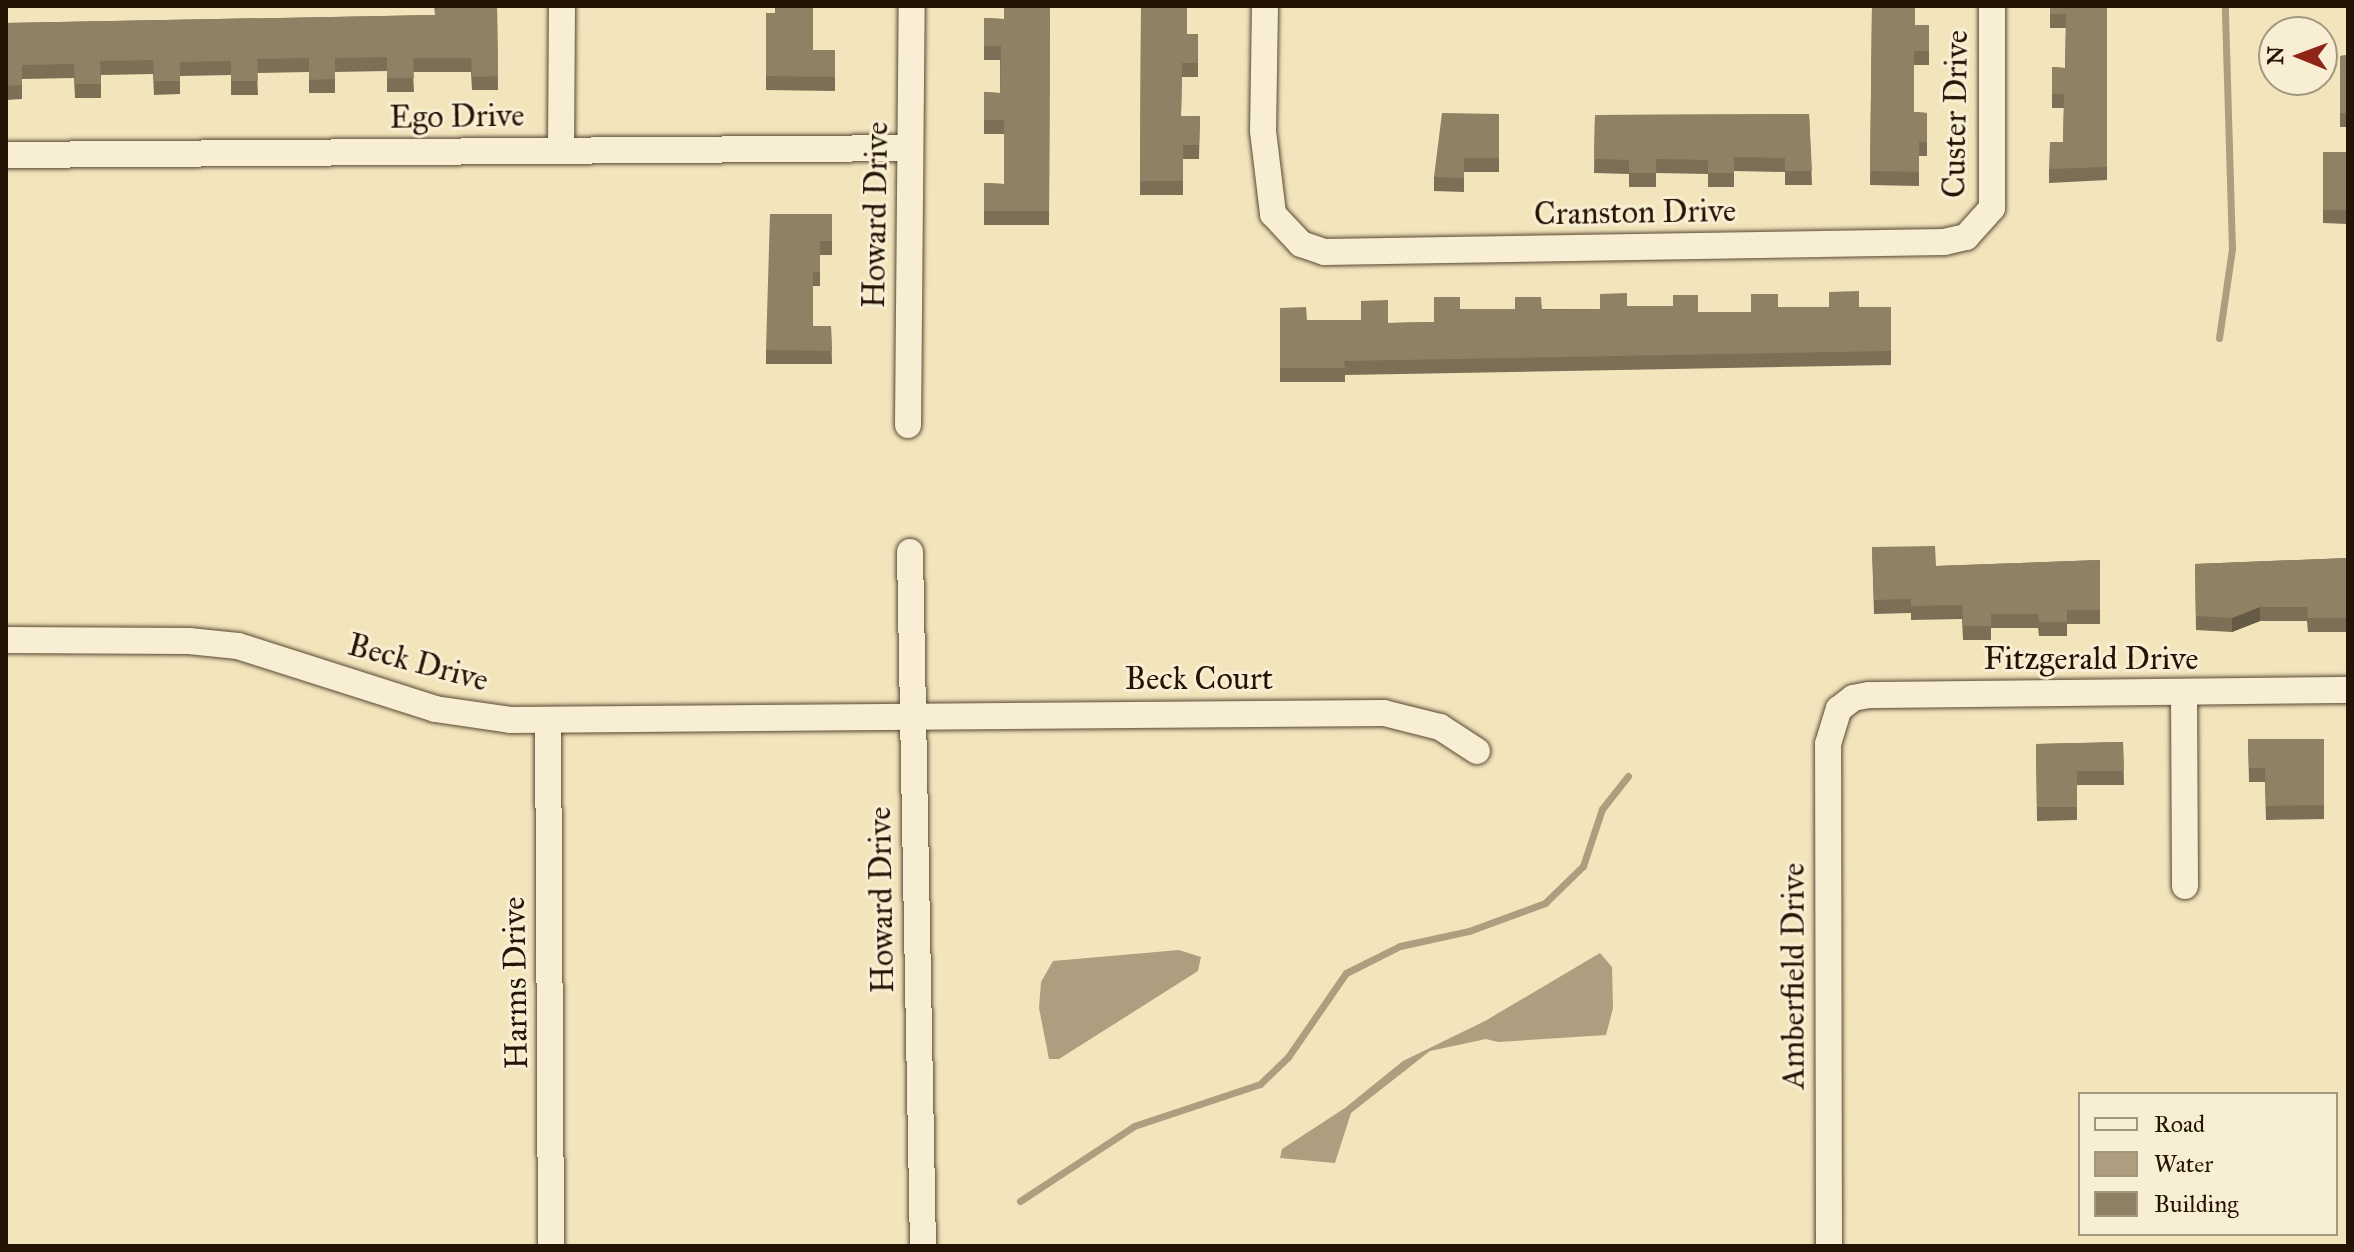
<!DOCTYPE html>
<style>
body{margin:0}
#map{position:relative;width:2354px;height:1252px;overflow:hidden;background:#f2e5bc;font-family:"IM FELL Great Primer",serif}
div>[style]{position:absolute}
.water>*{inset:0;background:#ac9e7e}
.stream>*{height:7px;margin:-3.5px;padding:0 3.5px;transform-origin:3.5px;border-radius:3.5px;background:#ac9e7e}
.roads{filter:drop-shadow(0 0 2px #584833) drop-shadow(0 0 2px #584833)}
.street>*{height:26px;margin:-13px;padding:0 13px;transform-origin:13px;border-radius:13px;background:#f7eed3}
.wall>*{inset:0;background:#7b6f56}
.shaded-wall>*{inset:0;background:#645a46}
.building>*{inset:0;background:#8f8164}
span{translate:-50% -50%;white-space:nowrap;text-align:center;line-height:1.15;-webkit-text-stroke:6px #f7eed3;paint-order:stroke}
.street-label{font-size:32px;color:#241405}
.frame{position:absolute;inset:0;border:8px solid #241405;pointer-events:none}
.legend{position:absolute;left:2078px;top:1092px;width:260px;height:144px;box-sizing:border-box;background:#f7eed3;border:2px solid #a39781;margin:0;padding:10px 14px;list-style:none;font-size:24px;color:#241405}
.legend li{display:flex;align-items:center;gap:16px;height:40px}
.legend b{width:40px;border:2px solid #a39781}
.north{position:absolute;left:2258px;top:16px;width:80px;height:80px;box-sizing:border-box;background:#f7eed3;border:2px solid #a39781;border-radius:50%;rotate:271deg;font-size:22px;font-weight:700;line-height:32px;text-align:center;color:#241405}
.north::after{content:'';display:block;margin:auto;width:28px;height:36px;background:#8f2418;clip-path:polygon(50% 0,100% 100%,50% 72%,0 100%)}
</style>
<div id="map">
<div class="water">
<i style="clip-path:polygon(1179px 950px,1201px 957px,1198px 971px,1059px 1059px,1049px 1059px,1039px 1008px,1041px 982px,1053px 961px)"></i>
<i style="clip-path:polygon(1600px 953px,1612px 967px,1613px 1008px,1606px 1035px,1498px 1042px,1486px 1039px,1430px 1051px,1351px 1113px,1335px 1163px,1280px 1158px,1282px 1149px,1345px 1108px,1403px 1061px,1485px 1021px)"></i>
</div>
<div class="stream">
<i style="left:2219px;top:338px;width:90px;rotate:-81.7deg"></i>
<i style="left:2232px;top:249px;width:243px;rotate:-91.7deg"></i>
<i style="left:1020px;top:1201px;width:136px;rotate:-33.3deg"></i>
<i style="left:1134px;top:1126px;width:133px;rotate:-18.4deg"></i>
<i style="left:1260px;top:1084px;width:39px;rotate:-44deg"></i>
<i style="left:1288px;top:1057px;width:102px;rotate:-55.4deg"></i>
<i style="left:1346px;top:973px;width:60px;rotate:-26.6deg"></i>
<i style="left:1400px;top:946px;width:71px;rotate:-12.3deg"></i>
<i style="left:1469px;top:931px;width:81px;rotate:-20.2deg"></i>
<i style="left:1545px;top:903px;width:53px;rotate:-44.2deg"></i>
<i style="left:1583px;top:866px;width:60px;rotate:-71.6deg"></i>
<i style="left:1602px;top:809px;width:42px;rotate:-51.8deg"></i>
</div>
<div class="roads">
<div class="street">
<i style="left:1265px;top:6px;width:125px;rotate:90.9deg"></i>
<i style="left:1263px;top:131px;width:84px;rotate:83.1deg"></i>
<i style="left:1273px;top:214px;width:41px;rotate:47deg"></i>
<i style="left:1301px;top:244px;width:24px;rotate:19deg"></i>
<i style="left:1324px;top:252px;width:620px;rotate:-0.92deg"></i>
<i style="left:1944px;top:242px;width:23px;rotate:-13deg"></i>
<i style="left:1966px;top:237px;width:39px;rotate:-48deg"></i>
<i style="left:1992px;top:208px;width:202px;rotate:-90deg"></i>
<i style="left:561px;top:149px;width:143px;rotate:-89.6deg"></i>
<i style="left:6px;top:155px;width:904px;rotate:-0.44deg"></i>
<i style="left:908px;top:425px;width:419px;rotate:-89.5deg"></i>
<i style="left:910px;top:552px;width:694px;rotate:88.93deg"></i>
<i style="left:6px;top:640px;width:183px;rotate:0.3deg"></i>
<i style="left:189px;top:641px;width:49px;rotate:5.8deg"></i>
<i style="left:238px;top:646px;width:207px;rotate:17.7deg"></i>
<i style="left:435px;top:709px;width:76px;rotate:8.3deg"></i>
<i style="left:510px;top:720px;width:874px;rotate:-0.46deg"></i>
<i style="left:1384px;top:713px;width:58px;rotate:14deg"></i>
<i style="left:1440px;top:727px;width:44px;rotate:33deg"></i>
<i style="left:2184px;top:693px;width:193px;rotate:89.7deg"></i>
<i style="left:548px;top:720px;width:526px;rotate:89.67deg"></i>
<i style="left:1829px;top:1246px;width:502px;rotate:-90.11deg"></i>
<i style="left:1828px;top:744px;width:37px;rotate:-73deg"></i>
<i style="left:1839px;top:709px;width:18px;rotate:-38deg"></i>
<i style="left:1853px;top:698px;width:16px;rotate:-11deg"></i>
<i style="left:1869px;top:695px;width:479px;rotate:-0.6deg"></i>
</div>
</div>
<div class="wall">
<i style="clip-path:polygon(497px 6px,498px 90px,472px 90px,471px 72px,413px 72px,414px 92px,387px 92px,387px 71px,335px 72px,335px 93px,309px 93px,309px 72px,257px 73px,258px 95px,231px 95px,231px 75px,180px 76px,180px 94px,154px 95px,153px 74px,101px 75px,101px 98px,75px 98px,74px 78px,22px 79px,22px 99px,6px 100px,6px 23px,435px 15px)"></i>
<i style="clip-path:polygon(1050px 6px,1049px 225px,984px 225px,984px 183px,1004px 184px,1004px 134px,984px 134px,984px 92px,1000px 93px,1000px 60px,984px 60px,984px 18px,1004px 19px)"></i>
<i style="clip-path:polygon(1141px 6px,1187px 34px,1198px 34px,1198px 77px,1182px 77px,1181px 116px,1200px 116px,1199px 159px,1183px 159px,1183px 195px,1140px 195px)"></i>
<i style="clip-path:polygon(1872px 6px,1915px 25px,1929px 25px,1929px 65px,1914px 65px,1914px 112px,1927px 113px,1927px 156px,1919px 156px,1919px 186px,1870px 185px)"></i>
<i style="clip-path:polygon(2050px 6px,2107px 6px,2107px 180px,2049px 183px,2049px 169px,2063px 142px,2064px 108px,2052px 108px,2052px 67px,2065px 68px,2066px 28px,2050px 28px)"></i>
<i style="clip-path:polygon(766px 13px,813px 50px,835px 50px,835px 91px,766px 90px)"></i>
<i style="clip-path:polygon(2348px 55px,2348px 127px,2340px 127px,2340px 56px)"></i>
<i style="clip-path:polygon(1499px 114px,1499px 172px,1464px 172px,1464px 192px,1434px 191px,1434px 177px)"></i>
<i style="clip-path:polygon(1809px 114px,1812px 185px,1785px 185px,1785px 172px,1734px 171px,1734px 187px,1708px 187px,1708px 174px,1656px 173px,1656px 187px,1629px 187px,1629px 174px,1594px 173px,1595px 115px)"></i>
<i style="clip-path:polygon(2323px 152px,2348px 152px,2348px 224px,2323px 223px)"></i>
<i style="clip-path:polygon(832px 214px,832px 255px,820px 255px,820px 286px,813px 286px,813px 326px,831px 326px,832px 364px,766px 364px,766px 350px)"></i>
<i style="clip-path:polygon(1627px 306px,1698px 312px,1751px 312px,1778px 307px,1891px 307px,1891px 365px,1345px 375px,1345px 382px,1280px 382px,1280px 308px,1307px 320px,1388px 323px,1434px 322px,1460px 309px,1600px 309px)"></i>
<i style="clip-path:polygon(1872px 547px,1936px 566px,2100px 560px,2100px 624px,2067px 624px,2067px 636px,2039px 636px,2038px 628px,1991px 628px,1991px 640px,1963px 640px,1962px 619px,1911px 620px,1911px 613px,1874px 614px)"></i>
<i style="clip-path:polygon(2348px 558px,2348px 632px,2308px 632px,2307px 621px,2260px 621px,2232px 632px,2196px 630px,2195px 564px)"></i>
<i style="clip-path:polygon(2248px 739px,2324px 739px,2324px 819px,2266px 820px,2265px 782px,2249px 782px)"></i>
<i style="clip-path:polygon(2123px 742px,2124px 785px,2077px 785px,2077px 820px,2037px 821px,2036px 744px)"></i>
</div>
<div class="shaded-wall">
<i style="clip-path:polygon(2260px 607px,2260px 621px,2232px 632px,2232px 618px)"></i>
</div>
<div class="building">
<i style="clip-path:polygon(434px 6px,497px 6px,498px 76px,472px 77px,471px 58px,413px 58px,414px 78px,387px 78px,387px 57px,335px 58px,335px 79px,309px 80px,309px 58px,257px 59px,258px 81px,231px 81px,231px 61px,180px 62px,180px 81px,154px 81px,153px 60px,100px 61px,101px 84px,75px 84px,74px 64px,22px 65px,22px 85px,6px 86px,6px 23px,435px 15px)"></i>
<i style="clip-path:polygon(775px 6px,813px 6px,813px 50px,835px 50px,835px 77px,766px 76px,766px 13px,775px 13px)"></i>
<i style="clip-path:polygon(1004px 6px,1050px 6px,1049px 211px,984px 211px,984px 183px,1004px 184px,1004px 120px,984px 120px,984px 92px,1000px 93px,1001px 46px,984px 46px,984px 18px,1004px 19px)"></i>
<i style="clip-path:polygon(1141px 6px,1187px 6px,1187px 34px,1198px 34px,1198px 63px,1182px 63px,1181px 116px,1200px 116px,1199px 145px,1183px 145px,1183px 181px,1140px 181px)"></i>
<i style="clip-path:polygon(1872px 6px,1915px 6px,1915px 25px,1929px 25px,1929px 51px,1914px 51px,1914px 112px,1927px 113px,1927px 142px,1919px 142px,1919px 172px,1870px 171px)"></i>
<i style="clip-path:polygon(2050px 6px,2107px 6px,2107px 167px,2049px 169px,2050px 142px,2063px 142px,2064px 94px,2052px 94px,2052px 67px,2065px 68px,2066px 14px,2050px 14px)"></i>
<i style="clip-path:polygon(2348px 55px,2348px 113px,2340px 113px,2340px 56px)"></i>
<i style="clip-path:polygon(1442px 113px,1499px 114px,1499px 158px,1464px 158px,1464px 178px,1434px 177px)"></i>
<i style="clip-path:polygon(1809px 114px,1812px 171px,1785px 171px,1785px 158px,1734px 157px,1734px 173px,1708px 173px,1708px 160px,1656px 159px,1656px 173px,1629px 173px,1629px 160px,1594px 159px,1595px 115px)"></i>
<i style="clip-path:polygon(2323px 152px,2348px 152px,2348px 210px,2323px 210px)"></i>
<i style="clip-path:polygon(770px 214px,832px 214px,832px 241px,820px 241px,820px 272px,813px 272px,813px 326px,831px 326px,832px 351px,766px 350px)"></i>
<i style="clip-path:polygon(1859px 291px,1859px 307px,1891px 307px,1891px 351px,1344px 361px,1345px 368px,1280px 368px,1280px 308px,1306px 307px,1307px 320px,1361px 320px,1361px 301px,1388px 300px,1388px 323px,1434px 322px,1434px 297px,1460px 297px,1460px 309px,1515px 309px,1515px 297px,1541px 297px,1542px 310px,1600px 309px,1600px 294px,1627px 293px,1627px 306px,1673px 306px,1673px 295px,1698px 295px,1698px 312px,1751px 312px,1751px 294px,1778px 294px,1778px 307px,1829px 307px,1829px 292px)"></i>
<i style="clip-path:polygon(1935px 546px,1936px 566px,2100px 560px,2100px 610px,2067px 610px,2067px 622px,2039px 622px,2038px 614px,1991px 614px,1991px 626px,1963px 626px,1962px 605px,1911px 606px,1911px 599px,1874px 600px,1872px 547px)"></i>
<i style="clip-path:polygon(2348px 558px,2348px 618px,2308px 618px,2307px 607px,2260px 607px,2232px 618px,2196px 616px,2195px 564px)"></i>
<i style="clip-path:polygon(2248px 739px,2324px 739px,2324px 805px,2266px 806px,2265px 768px,2249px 768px)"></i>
<i style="clip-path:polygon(2123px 742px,2124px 771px,2077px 771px,2077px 807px,2037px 807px,2036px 744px)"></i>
</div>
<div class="street-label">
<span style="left:1956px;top:114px;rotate:-89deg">Custer Drive</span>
<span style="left:457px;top:117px;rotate:-1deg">Ego Drive</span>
<span style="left:1635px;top:213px;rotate:-1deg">Cranston Drive</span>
<span style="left:876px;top:215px;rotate:-89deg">Howard Drive</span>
<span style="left:2091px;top:659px">Fitzgerald Drive</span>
<span style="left:418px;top:663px;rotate:15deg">Beck Drive</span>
<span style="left:1199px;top:679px">Beck Court</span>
<span style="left:882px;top:900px;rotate:-91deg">Howard Drive</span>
<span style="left:1794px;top:976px;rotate:-90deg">Amberfield Drive</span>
<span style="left:516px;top:983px;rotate:-91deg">Harms Drive</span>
</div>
<div class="frame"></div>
<ul class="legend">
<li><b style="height:10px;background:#f7eed3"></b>Road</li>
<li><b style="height:22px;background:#ac9e7e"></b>Water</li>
<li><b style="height:22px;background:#8f8164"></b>Building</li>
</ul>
<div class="north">N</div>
</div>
